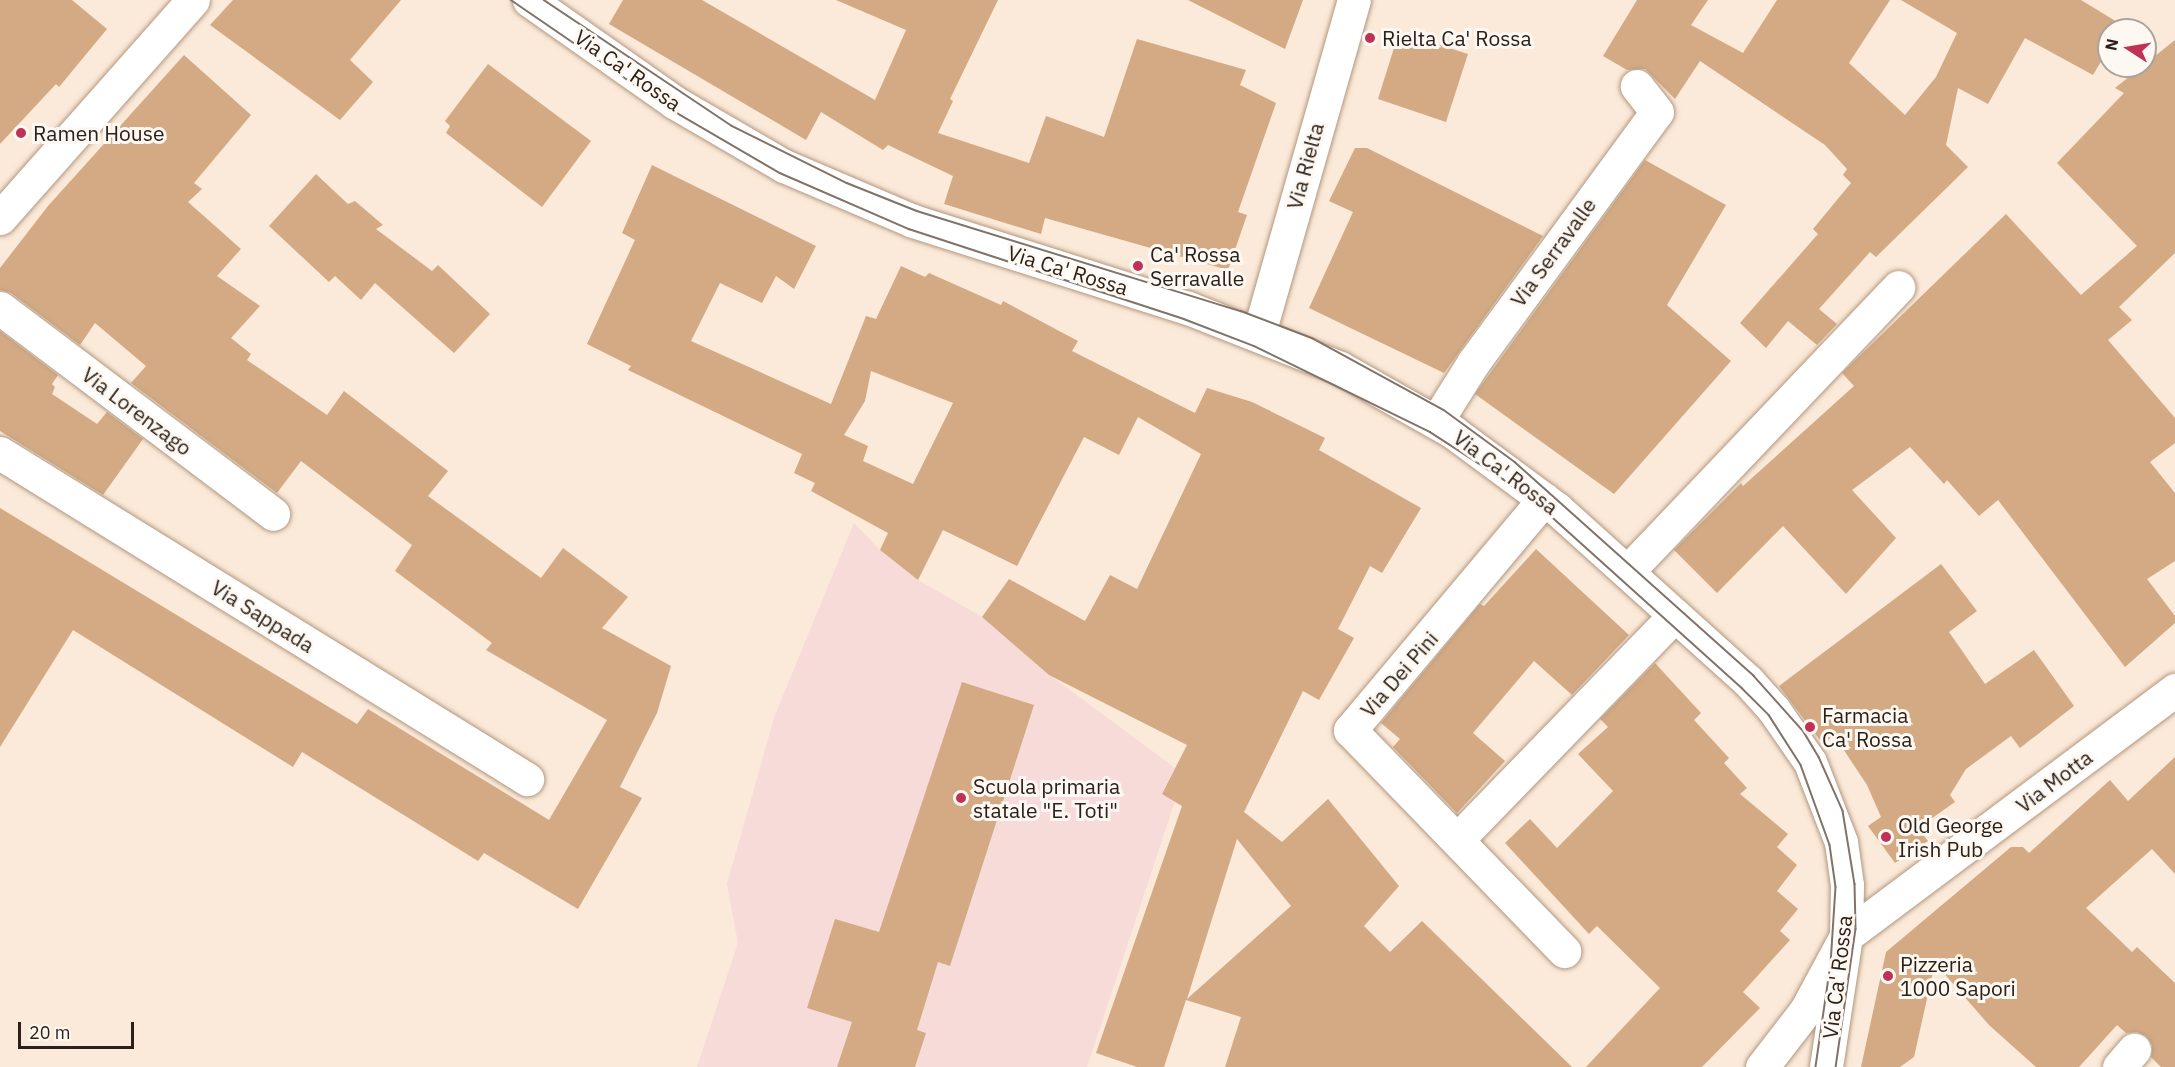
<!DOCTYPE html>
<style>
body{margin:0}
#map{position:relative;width:2175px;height:1067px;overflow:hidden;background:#fbe9d9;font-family:"IBM Plex Sans",sans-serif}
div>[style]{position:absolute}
.education>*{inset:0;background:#f6dbd9}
.building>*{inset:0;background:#d3aa84}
.roads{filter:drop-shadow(0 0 2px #b2977e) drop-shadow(0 0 2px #b2977e)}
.minor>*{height:33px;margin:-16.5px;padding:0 16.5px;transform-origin:16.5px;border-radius:16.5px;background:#fff}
.tertiary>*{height:33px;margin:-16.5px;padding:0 16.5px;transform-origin:16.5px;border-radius:16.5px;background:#fff}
.tram>*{height:1.5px;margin:-0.75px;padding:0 0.75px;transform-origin:0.75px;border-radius:0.75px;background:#817367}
.dots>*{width:16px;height:16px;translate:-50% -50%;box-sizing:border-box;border:3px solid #fef8f3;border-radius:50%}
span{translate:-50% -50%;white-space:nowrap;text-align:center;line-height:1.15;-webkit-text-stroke:6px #fef8f3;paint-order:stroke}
.poi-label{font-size:21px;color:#2c2118}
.left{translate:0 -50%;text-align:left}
.street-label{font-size:21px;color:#2c2118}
.north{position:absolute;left:2097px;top:18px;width:60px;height:60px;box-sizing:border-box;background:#fef8f3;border:2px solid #aaa29b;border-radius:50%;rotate:282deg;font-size:16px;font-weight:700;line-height:24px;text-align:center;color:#2c2118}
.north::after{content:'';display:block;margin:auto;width:21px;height:27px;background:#c13156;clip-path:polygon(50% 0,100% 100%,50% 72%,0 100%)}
.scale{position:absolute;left:18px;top:1022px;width:116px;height:27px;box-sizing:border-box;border:3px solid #2c2118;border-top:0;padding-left:8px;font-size:18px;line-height:21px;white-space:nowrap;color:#2c2118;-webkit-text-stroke:4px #fef8f3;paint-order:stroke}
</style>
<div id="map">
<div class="education">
<i style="clip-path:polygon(854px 523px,880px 550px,918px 580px,982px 617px,1043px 670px,1175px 768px,1162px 793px,1175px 801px,1087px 1067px,697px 1067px,738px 943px,727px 884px,775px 715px)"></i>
</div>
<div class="building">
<i style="clip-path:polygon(0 0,72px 0,107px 29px,59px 87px,56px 84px,0 144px)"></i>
<i style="clip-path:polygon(233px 0,401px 0,350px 60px,373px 82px,340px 120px,210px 25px)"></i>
<i style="clip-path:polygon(623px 0,702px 0,875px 100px,906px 30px,836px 0,998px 0,950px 99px,953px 101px,938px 133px,1029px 163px,1046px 116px,1104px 137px,1137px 39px,1246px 70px,1240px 85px,1276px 103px,1238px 212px,1247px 215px,1228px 270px,1045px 218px,1041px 234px,944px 204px,953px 176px,888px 145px,883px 150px,821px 112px,806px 140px,609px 24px)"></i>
<i style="clip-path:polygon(1188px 0,1303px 0,1285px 49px)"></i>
<i style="clip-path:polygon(1637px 0,1708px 0,1691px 25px,1743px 53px,1777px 0,1890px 0,1849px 63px,1905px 115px,1936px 77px,1957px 33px,1901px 0,2081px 0,2122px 25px,2119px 30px,2109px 30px,2109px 48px,2093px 75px,2025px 38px,1988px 104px,1958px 88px,1946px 145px,1968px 167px,1876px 257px,1870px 252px,1819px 309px,1837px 324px,1817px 345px,1788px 321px,1766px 348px,1740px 323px,1818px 234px,1813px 229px,1851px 183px,1843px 175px,1847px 169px,1825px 145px,1700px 61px,1675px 99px,1645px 69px,1627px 70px,1603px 56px)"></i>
<i style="clip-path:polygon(1399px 32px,1468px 54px,1446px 122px,1378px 99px)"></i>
<i style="clip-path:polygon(2175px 40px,2175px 253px,2119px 307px,2132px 320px,2108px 340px,2175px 418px,2175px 443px,2150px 462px,2175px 493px,2175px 561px,2147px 579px,2175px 616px,2175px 623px,2125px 667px,1998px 500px,1979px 516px,1947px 480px,1944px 484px,1910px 447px,1852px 490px,1896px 538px,1846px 594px,1783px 526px,1717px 593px,1674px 550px,1741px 483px,1743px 486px,1854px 386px,1842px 373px,2006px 214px,2081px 295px,2137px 246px,2057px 163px,2124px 93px,2115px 88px)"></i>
<i style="clip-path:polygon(184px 55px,251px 115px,194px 183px,202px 189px,188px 202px,241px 249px,217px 276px,260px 306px,231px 338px,251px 354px,247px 360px,327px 415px,344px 391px,448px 471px,428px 496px,541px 578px,563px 548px,628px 597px,602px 628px,671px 666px,657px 713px,620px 787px,642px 798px,578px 909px,484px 853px,478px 861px,302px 752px,293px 767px,73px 630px,0 747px,0 508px,357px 724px,368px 709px,549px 820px,607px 720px,486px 650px,492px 643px,395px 571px,412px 545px,301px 461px,277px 493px,131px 383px,146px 366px,95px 323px,80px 345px,11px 293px,0 290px,0 268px,48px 206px)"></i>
<i style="clip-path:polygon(488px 64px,591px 141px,542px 207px,446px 133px,450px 126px,445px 121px)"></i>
<i style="clip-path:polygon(1355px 148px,1367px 148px,1543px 236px,1444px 373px,1309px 308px,1353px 212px,1329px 201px)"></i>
<i style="clip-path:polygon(1645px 160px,1726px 205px,1667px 305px,1731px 361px,1614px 494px,1475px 394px)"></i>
<i style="clip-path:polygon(evenodd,652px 165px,816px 246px,794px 289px,776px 276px,762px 303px,720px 283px,691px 341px,831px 404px,866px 316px,876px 319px,901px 266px,925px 277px,929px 273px,1001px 305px,1003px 301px,1078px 341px,1072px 351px,1195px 413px,1207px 388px,1252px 402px,1325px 438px,1319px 450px,1421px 508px,1382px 573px,1370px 566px,1338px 629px,1354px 638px,1319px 700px,1303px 691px,1244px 812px,1282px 842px,1328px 799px,1399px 886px,1364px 926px,1390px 952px,1422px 921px,1572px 1067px,1225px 1067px,1241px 1017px,1186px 1000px,1164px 1067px,1137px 1067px,1096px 1053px,1182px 806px,1162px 794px,1187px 745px,1049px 675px,982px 617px,1009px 579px,1085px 621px,1110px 575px,1137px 589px,1201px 454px,1138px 417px,1119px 455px,1084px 437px,1017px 566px,943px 530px,918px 580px,880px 550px,888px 533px,811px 491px,815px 483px,794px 473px,802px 454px,628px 370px,631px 366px,587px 344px,635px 240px,622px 233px,652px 165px,871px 371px,953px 403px,913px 484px,863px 461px,868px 446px,844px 435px,865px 401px,871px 371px,652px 165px,1237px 839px,1291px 906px,1187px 999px,1237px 839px)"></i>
<i style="clip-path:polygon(316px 174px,348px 204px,355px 201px,383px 225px,376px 229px,432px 271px,438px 265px,490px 314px,454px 353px,375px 283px,361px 300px,335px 276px,329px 282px,269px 226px)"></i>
<i style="clip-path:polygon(0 331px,58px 375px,52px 384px,55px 387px,52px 394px,97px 424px,107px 412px,143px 439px,103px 495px,0 431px)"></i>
<i style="clip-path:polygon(1536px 549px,1629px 635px,1572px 695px,1534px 661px,1473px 733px,1505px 761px,1457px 813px,1393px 747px,1400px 739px,1381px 723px,1480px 604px,1484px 606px)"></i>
<i style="clip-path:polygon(1941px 564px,1977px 611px,1949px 632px,1985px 684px,2034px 650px,2074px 706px,2020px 748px,2011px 736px,1966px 769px,1950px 795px,1955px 802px,1918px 828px,1928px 841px,1895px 863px,1868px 826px,1881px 817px,1867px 785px,1834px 735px,1823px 744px,1779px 686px)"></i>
<i style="clip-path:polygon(1655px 663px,1701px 713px,1694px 720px,1729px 758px,1724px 763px,1747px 788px,1740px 794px,1788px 834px,1777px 847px,1797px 865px,1777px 891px,1798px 909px,1780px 931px,1790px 940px,1743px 992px,1760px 1008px,1702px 1067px,1586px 1067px,1660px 988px,1597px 926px,1589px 934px,1505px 843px,1530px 819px,1557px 848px,1613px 791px,1578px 754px,1608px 727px,1600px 719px)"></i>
<i style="clip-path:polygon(962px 682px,1034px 705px,950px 966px,938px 962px,917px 1030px,926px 1033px,915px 1067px,837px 1067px,852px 1022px,807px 1008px,835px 919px,879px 932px)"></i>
<i style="clip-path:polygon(2175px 757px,2175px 874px,2152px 849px,2086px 908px,2132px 952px,2137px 947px,2175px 983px,2175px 1067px,2161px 1067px,2151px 1057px,2152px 1045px,2146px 1036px,2137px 1032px,2126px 1033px,2117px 1025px,2079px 1067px,2036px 1067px,1989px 1025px,1935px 963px,1914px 1057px,1900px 1067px,1861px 1067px,1886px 952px,2011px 847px,2023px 847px,2029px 853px,2110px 780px,2128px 801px)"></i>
</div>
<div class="roads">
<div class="minor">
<i style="left:0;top:308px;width:342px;rotate:37deg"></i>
<i style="left:1259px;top:333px;width:346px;rotate:-74.1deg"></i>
<i style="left:1436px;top:422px;width:70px;rotate:-57.9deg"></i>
<i style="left:1473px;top:363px;width:311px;rotate:-53.8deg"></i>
<i style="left:1657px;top:112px;width:33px;rotate:-128deg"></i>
<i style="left:0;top:453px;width:620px;rotate:31.74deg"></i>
<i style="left:1544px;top:499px;width:302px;rotate:130deg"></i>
<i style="left:1350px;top:730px;width:308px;rotate:45.9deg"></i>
<i style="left:1628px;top:571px;width:392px;rotate:-46.4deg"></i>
<i style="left:1457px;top:840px;width:313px;rotate:-45.9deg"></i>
<i style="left:1762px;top:1067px;width:72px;rotate:-52.3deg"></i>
<i style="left:1806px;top:1010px;width:84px;rotate:-61.6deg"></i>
<i style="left:1846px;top:936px;width:411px;rotate:-36.8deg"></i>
<i style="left:2119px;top:1067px;width:23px;rotate:-49deg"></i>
</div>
<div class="tertiary">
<i style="left:529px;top:0;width:177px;rotate:35.1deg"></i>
<i style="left:674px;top:102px;width:127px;rotate:30.2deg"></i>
<i style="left:784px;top:166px;width:140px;rotate:23.1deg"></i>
<i style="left:913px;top:221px;width:288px;rotate:17.6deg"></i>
<i style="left:1188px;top:308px;width:163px;rotate:21.5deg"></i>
<i style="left:1340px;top:368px;width:130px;rotate:29.5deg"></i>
<i style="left:1453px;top:432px;width:129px;rotate:36.5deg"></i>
<i style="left:1557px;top:509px;width:257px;rotate:42deg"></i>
<i style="left:1748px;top:681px;width:39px;rotate:48deg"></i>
<i style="left:1774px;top:710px;width:63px;rotate:55.3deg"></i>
<i style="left:1810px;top:762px;width:86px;rotate:68.8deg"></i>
<i style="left:1841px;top:842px;width:43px;rotate:82.1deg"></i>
<i style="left:1847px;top:885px;width:51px;rotate:91.1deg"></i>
<i style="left:1846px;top:936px;width:133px;rotate:98.7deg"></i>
<i style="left:0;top:218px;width:291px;rotate:-48.5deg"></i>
</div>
</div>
<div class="tram">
<i style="left:511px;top:0;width:193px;rotate:34.4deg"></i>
<i style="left:670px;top:109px;width:127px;rotate:30.2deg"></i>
<i style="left:780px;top:173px;width:141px;rotate:23.5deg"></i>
<i style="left:909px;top:229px;width:289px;rotate:18.1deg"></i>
<i style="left:1184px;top:319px;width:75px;rotate:21.1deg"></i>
<i style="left:1254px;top:346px;width:196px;rotate:26deg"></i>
<i style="left:1430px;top:432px;width:87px;rotate:32.8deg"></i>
<i style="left:1503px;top:479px;width:61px;rotate:37.6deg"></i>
<i style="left:1551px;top:516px;width:257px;rotate:42deg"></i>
<i style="left:1742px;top:688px;width:38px;rotate:45deg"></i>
<i style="left:1769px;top:715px;width:59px;rotate:57.4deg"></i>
<i style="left:1801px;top:765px;width:85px;rotate:70.1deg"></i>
<i style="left:1830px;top:845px;width:42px;rotate:81.9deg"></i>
<i style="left:1836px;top:887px;width:77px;rotate:93.7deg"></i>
<i style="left:1831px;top:964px;width:104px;rotate:98.3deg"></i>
<i style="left:544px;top:0;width:226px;rotate:33.8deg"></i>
<i style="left:732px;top:126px;width:128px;rotate:26.4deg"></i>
<i style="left:847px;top:183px;width:75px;rotate:21.8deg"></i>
<i style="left:917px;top:211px;width:339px;rotate:17.2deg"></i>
<i style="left:1241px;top:311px;width:76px;rotate:20.8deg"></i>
<i style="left:1312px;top:338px;width:150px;rotate:28.6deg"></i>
<i style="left:1444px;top:410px;width:88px;rotate:36.2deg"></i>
<i style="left:1515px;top:462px;width:321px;rotate:41.8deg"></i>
<i style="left:1754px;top:676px;width:75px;rotate:48.2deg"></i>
<i style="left:1804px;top:732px;width:29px;rotate:59deg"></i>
<i style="left:1819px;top:757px;width:59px;rotate:66deg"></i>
<i style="left:1843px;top:811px;width:74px;rotate:80.7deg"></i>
<i style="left:1855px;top:884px;width:45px;rotate:88.7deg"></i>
<i style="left:1856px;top:929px;width:139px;rotate:98.2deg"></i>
</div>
<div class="dots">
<i style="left:1370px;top:38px;background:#c13156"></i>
<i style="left:21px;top:133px;background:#c13156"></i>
<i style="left:1138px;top:266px;background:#c13156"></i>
<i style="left:1810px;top:727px;background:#c13156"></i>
<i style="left:961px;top:798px;background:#c13156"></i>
<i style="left:1886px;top:837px;background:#c13156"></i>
<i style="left:1888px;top:976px;background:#c13156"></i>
</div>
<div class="poi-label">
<span class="left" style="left:1382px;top:38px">Rielta Ca' Rossa</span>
<span class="left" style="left:33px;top:133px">Ramen House</span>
<span class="left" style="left:1150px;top:266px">Ca' Rossa<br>Serravalle</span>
<span class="left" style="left:1822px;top:727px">Farmacia<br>Ca' Rossa</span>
<span class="left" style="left:973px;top:798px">Scuola primaria<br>statale "E. Toti"</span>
<span class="left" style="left:1898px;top:837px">Old George<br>Irish Pub</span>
<span class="left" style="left:1900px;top:976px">Pizzeria<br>1000 Sapori</span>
</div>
<div class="street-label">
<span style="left:628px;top:70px;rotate:35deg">Via Ca' Rossa</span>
<span style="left:1305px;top:166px;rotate:-75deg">Via Rielta</span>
<span style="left:1553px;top:252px;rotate:-54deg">Via Serravalle</span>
<span style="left:1068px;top:270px;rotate:17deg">Via Ca' Rossa</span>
<span style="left:137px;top:411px;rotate:37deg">Via Lorenzago</span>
<span style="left:1506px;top:472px;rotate:37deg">Via Ca' Rossa</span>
<span style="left:263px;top:616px;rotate:32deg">Via Sappada</span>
<span style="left:1399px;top:674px;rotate:-49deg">Via Dei Pini</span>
<span style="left:2054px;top:781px;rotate:-37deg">Via Motta</span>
<span style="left:1837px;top:977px;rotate:-83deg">Via Ca' Rossa</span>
</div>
<div class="north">N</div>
<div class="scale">20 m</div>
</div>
